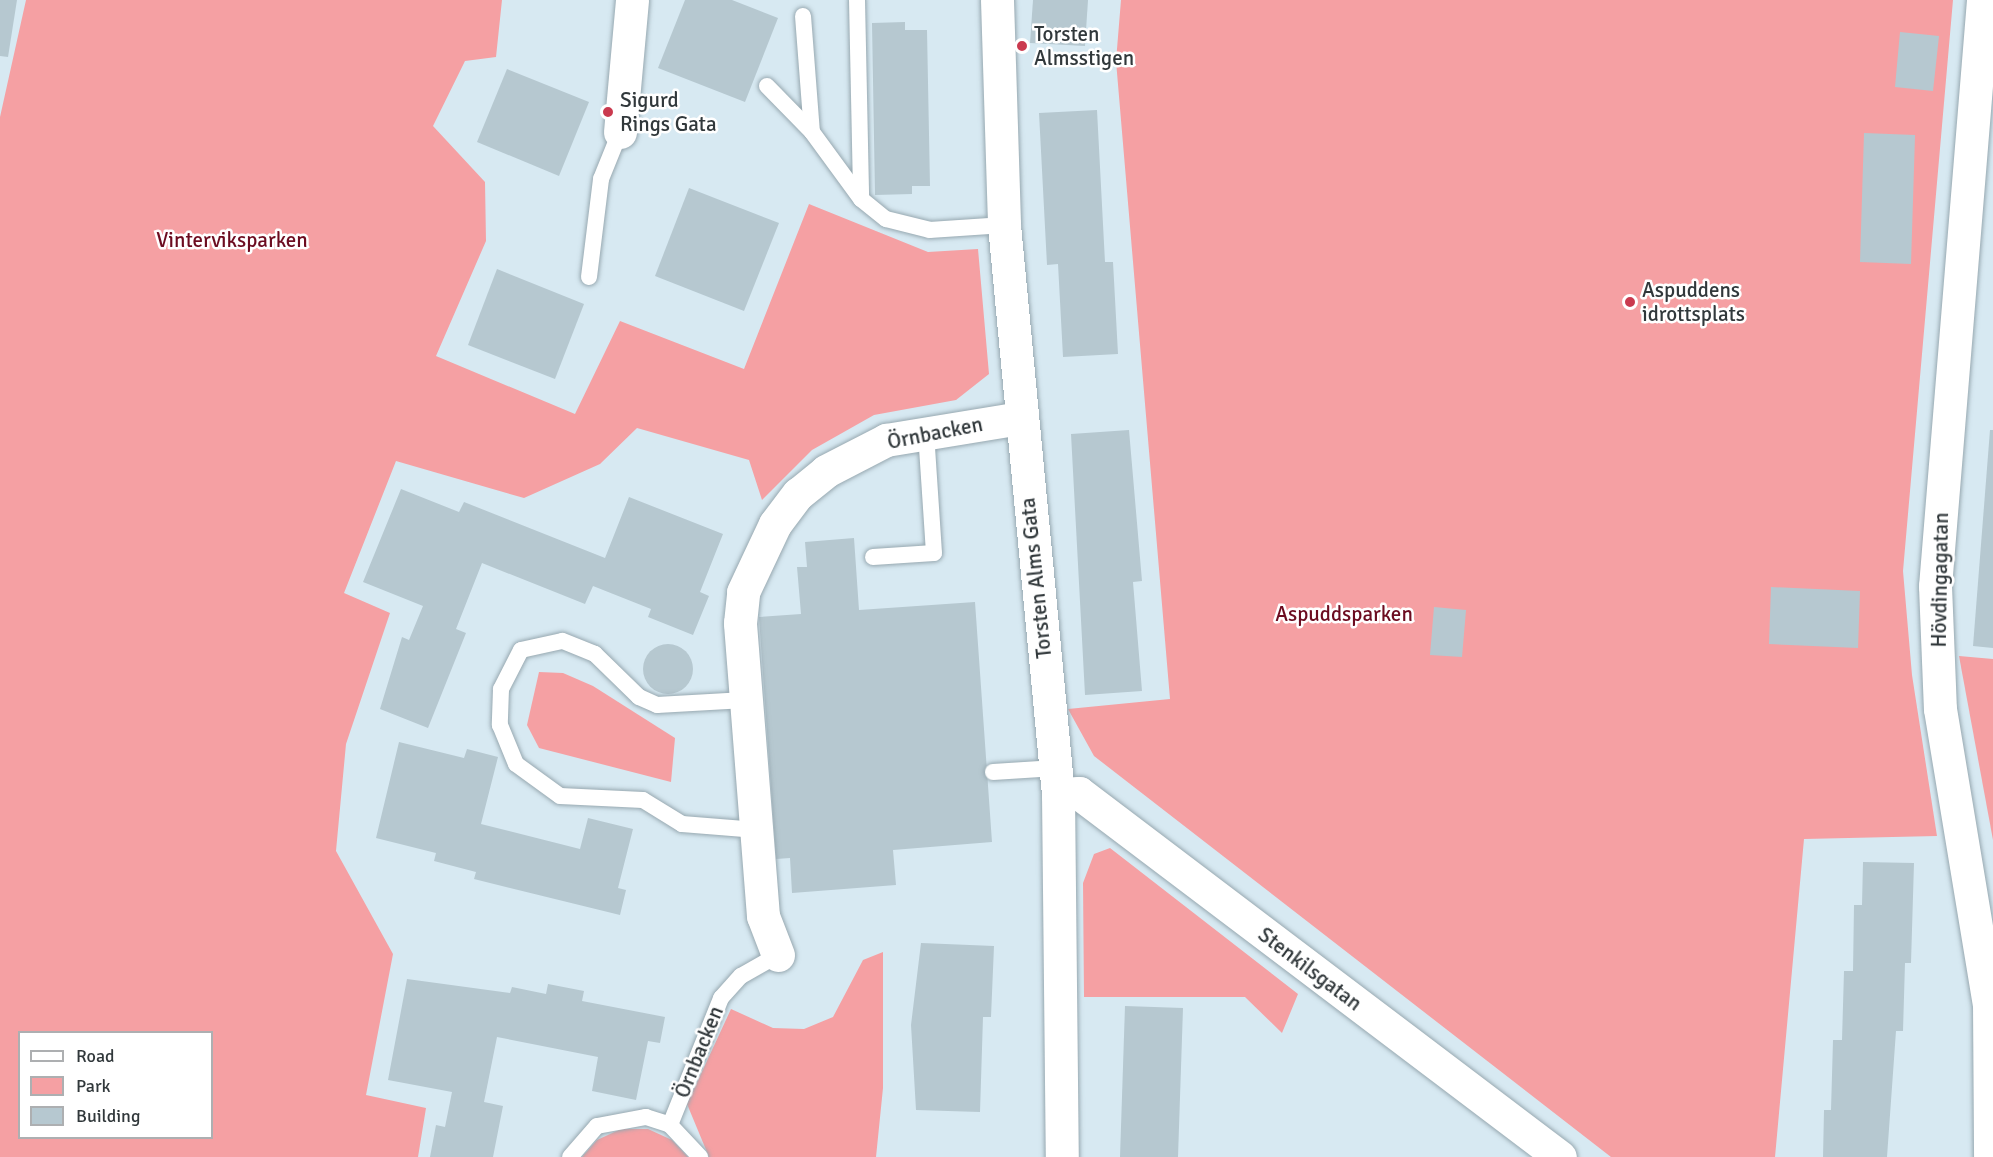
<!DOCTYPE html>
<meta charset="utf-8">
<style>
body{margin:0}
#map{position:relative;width:1993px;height:1157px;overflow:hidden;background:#d7e9f2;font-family:Signika,sans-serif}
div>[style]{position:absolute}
.green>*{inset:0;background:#f5a0a3}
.building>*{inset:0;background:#b6c8d0}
.round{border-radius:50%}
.roads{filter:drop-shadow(0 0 2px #97a8b0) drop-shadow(0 0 2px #97a8b0)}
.service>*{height:16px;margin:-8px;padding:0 8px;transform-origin:8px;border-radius:8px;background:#fff}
.minor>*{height:33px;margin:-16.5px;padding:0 16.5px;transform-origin:16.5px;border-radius:16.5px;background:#fff}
.dots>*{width:16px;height:16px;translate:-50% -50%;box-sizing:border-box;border:3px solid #fff;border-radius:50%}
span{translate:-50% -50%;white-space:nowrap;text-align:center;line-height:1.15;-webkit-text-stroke:5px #fff;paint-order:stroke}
.poi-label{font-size:21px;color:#31383b}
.left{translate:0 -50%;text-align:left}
.park-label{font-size:21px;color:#6c0c20}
.street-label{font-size:21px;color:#31383b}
.legend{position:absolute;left:18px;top:1031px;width:195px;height:108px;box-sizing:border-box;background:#fff;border:2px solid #adafb1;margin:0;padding:8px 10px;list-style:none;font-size:18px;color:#31383b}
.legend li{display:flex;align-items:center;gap:12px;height:30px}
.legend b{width:30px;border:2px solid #adafb1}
</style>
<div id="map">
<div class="green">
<i style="clip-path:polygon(evenodd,26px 0,502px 0,496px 57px,465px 61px,433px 126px,485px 182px,486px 241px,436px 356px,575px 414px,620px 321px,744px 369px,809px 204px,928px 252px,978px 249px,989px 374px,956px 400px,874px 415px,812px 450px,762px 500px,749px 460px,637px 428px,600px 464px,524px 498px,396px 461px,344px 593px,390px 613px,346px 744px,336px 851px,393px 954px,366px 1095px,426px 1108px,418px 1157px,0 1157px,0 117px,26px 0,20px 1032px,212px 1032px,212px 1138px,20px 1138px,20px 1032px)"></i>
<i style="clip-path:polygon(1121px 0,1953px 0,1903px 571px,1912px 675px,1937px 836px,1804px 839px,1775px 1157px,1611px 1157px,1094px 756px,1068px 709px,1170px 699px,1116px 61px)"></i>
<i style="clip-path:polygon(1959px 656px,1993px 659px,1993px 840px)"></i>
<i style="clip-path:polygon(539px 672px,563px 673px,593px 686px,675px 738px,671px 782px,539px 748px,527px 725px)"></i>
<i style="clip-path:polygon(1110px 848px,1298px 994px,1282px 1033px,1245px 997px,1084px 997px,1083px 883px,1094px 854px)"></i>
<i style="clip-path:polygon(883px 952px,883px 1088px,876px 1157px,709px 1157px,687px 1104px,731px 1009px,773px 1028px,804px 1029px,833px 1017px,863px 960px)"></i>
<i style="clip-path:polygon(621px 1129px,648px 1129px,672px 1140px,688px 1157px,582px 1157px,597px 1140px)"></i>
</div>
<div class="building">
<i style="clip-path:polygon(0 0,17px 0,8px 57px,0 56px)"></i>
<i style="clip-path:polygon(685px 0,732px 0,778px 18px,745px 102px,658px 68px)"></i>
<i style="clip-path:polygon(1033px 0,1088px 0,1085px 46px,1030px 43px)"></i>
<i style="clip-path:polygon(905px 22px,905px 30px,927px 30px,930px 186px,912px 186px,912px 194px,875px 195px,872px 23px)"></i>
<i style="clip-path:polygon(1900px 32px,1939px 36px,1933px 91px,1895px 87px)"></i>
<i style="clip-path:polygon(507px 69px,589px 102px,559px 176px,477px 142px)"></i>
<i style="clip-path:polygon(1097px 110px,1105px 262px,1113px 262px,1118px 354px,1063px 357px,1058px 264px,1047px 265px,1039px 113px)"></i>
<i style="clip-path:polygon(1864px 133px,1915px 135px,1911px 264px,1860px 262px)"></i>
<i style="clip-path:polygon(689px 188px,779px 223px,744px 311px,655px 276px)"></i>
<i style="clip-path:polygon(497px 269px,584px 304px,555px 379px,468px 345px)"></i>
<i style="clip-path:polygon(1129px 430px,1142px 581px,1133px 582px,1142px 691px,1085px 695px,1071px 434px)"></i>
<i style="clip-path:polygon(1990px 430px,1993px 430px,1993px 648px,1973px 646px)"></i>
<i style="clip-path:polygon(401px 489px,459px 512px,464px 502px,605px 558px,629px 497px,723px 534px,700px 592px,709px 596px,693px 635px,648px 617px,651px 609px,593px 586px,585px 604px,482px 563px,456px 629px,466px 633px,428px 728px,380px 709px,402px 637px,409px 640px,423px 606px,363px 582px)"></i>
<i style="clip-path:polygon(854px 538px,859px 610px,975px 602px,992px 842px,893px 850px,896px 885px,792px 893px,790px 858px,776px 859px,759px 617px,801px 614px,797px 567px,807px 567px,805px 542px)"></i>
<i style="clip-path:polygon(1771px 587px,1860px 591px,1858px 648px,1769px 644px)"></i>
<i style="clip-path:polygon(1434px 607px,1466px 610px,1462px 657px,1430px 655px)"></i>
<i class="round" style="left:643px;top:644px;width:50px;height:50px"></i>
<i style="clip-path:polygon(399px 742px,464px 758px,467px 749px,498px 757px,481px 824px,580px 849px,588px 818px,633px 829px,618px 888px,626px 890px,620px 915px,474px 879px,476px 872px,434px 861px,436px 853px,376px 838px)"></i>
<i style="clip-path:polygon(1863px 862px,1914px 863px,1911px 963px,1905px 963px,1903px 1031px,1896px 1031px,1887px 1157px,1823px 1157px,1824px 1110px,1831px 1110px,1833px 1040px,1842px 1040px,1844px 971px,1853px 971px,1854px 905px,1862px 905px)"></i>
<i style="clip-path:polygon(921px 943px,994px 946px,991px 1017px,983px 1017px,980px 1112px,916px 1110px,911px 1025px)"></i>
<i style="clip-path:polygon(407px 979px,510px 993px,512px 987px,546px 994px,548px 984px,584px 991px,582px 1001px,665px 1017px,660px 1043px,648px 1041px,636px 1100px,592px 1091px,598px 1057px,497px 1037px,484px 1102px,503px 1106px,493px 1157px,430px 1157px,436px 1125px,445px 1127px,452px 1092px,388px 1080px)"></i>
<i style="clip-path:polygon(1125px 1006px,1183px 1008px,1178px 1157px,1120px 1157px)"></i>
</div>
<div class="roads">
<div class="service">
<i style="left:857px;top:0;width:199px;rotate:88.8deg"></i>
<i style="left:861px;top:199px;width:32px;rotate:39deg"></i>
<i style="left:886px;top:219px;width:45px;rotate:14deg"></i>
<i style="left:930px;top:230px;width:74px;rotate:-3.9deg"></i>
<i style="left:803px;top:16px;width:116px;rotate:85.6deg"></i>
<i style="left:767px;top:86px;width:64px;rotate:45.6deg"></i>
<i style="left:812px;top:132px;width:83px;rotate:53.8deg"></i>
<i style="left:589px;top:277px;width:99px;rotate:-83deg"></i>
<i style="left:601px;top:179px;width:51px;rotate:-68deg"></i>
<i style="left:873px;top:557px;width:61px;rotate:-3.8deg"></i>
<i style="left:934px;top:553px;width:121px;rotate:-93.8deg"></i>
<i style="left:745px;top:700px;width:88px;rotate:176.7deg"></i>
<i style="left:657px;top:705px;width:20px;rotate:-156deg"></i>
<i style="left:639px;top:697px;width:62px;rotate:-135.7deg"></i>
<i style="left:595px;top:654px;width:35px;rotate:-158deg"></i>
<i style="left:562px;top:641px;width:42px;rotate:167.6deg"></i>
<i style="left:521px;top:650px;width:44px;rotate:117.1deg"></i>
<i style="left:501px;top:689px;width:36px;rotate:92deg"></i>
<i style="left:500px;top:725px;width:42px;rotate:67.7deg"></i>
<i style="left:516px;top:764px;width:54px;rotate:36deg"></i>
<i style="left:560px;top:796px;width:83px;rotate:2.8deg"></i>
<i style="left:643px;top:800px;width:46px;rotate:31.6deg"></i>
<i style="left:682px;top:824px;width:75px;rotate:4.6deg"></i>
<i style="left:993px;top:772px;width:63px;rotate:-3.6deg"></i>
<i style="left:670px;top:1125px;width:137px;rotate:-68.1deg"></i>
<i style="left:721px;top:998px;width:30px;rotate:-48deg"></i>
<i style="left:741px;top:976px;width:43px;rotate:-29.6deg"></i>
<i style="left:570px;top:1157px;width:41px;rotate:-48.9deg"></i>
<i style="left:597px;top:1126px;width:50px;rotate:-10.4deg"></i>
<i style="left:646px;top:1117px;width:25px;rotate:18deg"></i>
<i style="left:670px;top:1125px;width:44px;rotate:46.8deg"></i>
</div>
<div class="minor">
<i style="left:997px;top:0;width:225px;rotate:88.2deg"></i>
<i style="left:1004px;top:225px;width:572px;rotate:84.58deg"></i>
<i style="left:1058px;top:794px;width:363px;rotate:89.4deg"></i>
<i style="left:1983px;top:0;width:588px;rotate:94.68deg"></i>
<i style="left:1935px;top:586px;width:123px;rotate:87.7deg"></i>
<i style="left:1940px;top:709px;width:299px;rotate:80.6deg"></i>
<i style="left:1989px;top:1004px;width:153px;rotate:89.6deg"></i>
<i style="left:620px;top:132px;width:133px;rotate:-84.8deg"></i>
<i style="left:1058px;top:794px;width:21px;rotate:-3deg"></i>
<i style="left:1079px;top:793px;width:603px;rotate:37.12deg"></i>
<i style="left:778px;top:955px;width:42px;rotate:-111deg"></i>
<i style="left:763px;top:916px;width:294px;rotate:-94.5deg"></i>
<i style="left:740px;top:623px;width:31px;rotate:-84deg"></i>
<i style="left:743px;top:592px;width:75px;rotate:-64.8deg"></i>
<i style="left:775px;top:524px;width:38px;rotate:-53deg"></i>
<i style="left:798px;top:494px;width:36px;rotate:-39deg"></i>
<i style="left:826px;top:471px;width:68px;rotate:-27.3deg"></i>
<i style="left:886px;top:440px;width:136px;rotate:-9.3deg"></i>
</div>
</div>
<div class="dots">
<i style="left:1022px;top:46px;background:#ca3a4f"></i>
<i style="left:608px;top:112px;background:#ca3a4f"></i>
<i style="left:1630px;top:302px;background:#ca3a4f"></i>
</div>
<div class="poi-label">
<span class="left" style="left:1034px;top:46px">Torsten<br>Almsstigen</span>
<span class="left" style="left:620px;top:112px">Sigurd<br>Rings Gata</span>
<span class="left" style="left:1642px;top:302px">Aspuddens<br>idrottsplats</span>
</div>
<div class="park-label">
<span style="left:232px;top:240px">Vinterviksparken</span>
<span style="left:1344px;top:614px">Aspuddsparken</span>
</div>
<div class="street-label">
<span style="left:935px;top:433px;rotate:-11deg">Örnbacken</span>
<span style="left:1036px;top:578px;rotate:-96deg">Torsten Alms Gata</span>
<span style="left:1940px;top:580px;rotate:-89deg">Hövdingagatan</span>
<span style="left:1310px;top:969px;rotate:37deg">Stenkilsgatan</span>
<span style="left:699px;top:1052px;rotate:-68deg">Örnbacken</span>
</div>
<ul class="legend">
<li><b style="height:8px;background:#fff"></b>Road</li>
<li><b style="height:16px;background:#f5a0a3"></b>Park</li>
<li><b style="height:16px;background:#b6c8d0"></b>Building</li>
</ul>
</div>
